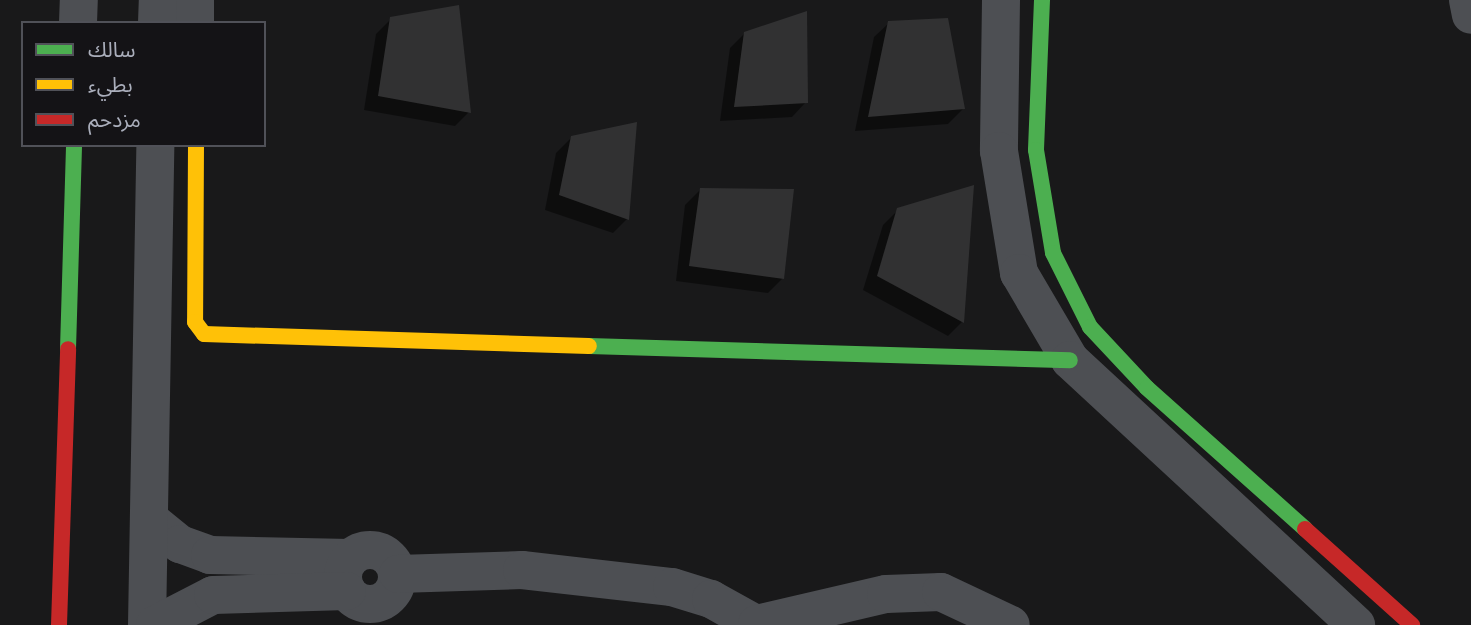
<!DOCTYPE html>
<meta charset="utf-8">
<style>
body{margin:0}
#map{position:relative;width:1471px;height:625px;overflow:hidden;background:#19191a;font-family:"PT Sans","Noto Sans Arabic",sans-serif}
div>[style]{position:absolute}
.shadow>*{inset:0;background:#0007}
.building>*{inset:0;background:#313132}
.street>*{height:38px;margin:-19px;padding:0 19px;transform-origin:19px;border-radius:19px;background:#4d4f53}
.street>.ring{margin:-19px;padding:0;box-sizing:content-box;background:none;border:38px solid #4d4f53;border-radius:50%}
.fast>*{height:16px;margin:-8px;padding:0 8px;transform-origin:8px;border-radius:8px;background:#4caf50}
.slow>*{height:16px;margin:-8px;padding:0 8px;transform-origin:8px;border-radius:8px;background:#ffc107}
.jam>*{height:16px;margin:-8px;padding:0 8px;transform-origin:8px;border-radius:8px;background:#c62828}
span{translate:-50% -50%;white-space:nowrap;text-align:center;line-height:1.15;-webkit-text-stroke:7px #141316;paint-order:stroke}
.legend{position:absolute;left:21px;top:21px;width:245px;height:126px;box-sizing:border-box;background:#141316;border:2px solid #505158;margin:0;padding:9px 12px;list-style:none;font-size:21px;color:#aaaebb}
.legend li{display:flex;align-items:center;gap:14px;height:35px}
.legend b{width:35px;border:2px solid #505158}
</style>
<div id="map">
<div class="shadow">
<i style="clip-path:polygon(391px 19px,469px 112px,455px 126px,364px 110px,376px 34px)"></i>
<i style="clip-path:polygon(889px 23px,963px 109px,948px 124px,855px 131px,874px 37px)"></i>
<i style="clip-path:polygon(745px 33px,806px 102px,792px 117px,720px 121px,730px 48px)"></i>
<i style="clip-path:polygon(571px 138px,627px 219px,613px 233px,545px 210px,556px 153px)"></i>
<i style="clip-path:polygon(700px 190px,783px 278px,768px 293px,676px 281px,685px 205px)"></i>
<i style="clip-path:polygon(898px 210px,962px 322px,948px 336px,863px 290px,883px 225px)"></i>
</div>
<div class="building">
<i style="clip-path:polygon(459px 5px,471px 113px,378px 96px,390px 17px)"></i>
<i style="clip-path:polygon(807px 11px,808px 103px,734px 107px,744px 32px)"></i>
<i style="clip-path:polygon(948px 18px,965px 109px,868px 117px,888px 21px)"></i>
<i style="clip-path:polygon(637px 122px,629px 220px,559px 195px,571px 136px)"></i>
<i style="clip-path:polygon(974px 185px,964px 323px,877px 276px,897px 208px)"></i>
<i style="clip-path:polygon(700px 188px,794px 189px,784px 279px,689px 266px)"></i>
</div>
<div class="street">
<i style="left:195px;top:0;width:23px;rotate:90deg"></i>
<i style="left:1001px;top:0;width:151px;rotate:90.8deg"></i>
<i style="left:999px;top:151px;width:124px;rotate:80.7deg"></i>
<i style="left:1019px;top:273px;width:101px;rotate:59.6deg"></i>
<i style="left:1070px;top:360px;width:390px;rotate:42.8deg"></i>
<i style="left:1468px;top:0;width:15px;rotate:79deg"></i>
<i style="left:78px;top:23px;width:23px;rotate:-88deg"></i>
<i style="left:157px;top:23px;width:23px;rotate:-88deg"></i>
<i style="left:149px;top:519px;width:40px;rotate:39deg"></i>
<i style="left:180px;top:544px;width:32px;rotate:20deg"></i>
<i style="left:210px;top:555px;width:140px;rotate:1.2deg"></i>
<i class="ring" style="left:343px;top:550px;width:16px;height:16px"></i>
<i style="left:398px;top:574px;width:124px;rotate:-1.8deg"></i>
<i style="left:522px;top:570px;width:151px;rotate:6.5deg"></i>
<i style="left:672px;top:587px;width:41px;rotate:17.1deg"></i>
<i style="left:711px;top:599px;width:54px;rotate:29deg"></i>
<i style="left:757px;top:624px;width:132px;rotate:-13.1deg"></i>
<i style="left:886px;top:594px;width:55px;rotate:-2.1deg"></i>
<i style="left:941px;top:592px;width:77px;rotate:25.2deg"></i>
<i style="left:147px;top:625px;width:480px;rotate:-89deg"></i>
<i style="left:155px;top:625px;width:65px;rotate:-27.3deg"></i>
<i style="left:213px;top:595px;width:134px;rotate:-1.7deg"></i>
</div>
<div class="fast">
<i style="left:1042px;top:0;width:150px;rotate:92.3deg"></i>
<i style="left:1036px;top:150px;width:104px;rotate:80.6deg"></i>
<i style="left:1053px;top:253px;width:83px;rotate:63.4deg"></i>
<i style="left:1090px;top:327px;width:83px;rotate:46.9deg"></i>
<i style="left:1147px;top:388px;width:212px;rotate:41.7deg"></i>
<i style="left:589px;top:346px;width:481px;rotate:1.7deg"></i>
<i style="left:68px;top:349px;width:204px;rotate:-88.3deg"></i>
</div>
<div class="slow">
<i style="left:196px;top:145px;width:177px;rotate:90.3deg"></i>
<i style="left:195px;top:322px;width:15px;rotate:53deg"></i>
<i style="left:204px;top:334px;width:385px;rotate:1.8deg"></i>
</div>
<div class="jam">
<i style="left:1305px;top:529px;width:144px;rotate:41.9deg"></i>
<i style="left:59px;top:625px;width:276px;rotate:-88.1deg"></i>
</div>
<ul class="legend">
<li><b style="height:9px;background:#4caf50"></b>سالك</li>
<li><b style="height:9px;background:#ffc107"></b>بطيء</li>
<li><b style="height:9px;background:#c62828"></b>مزدحم</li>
</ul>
</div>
